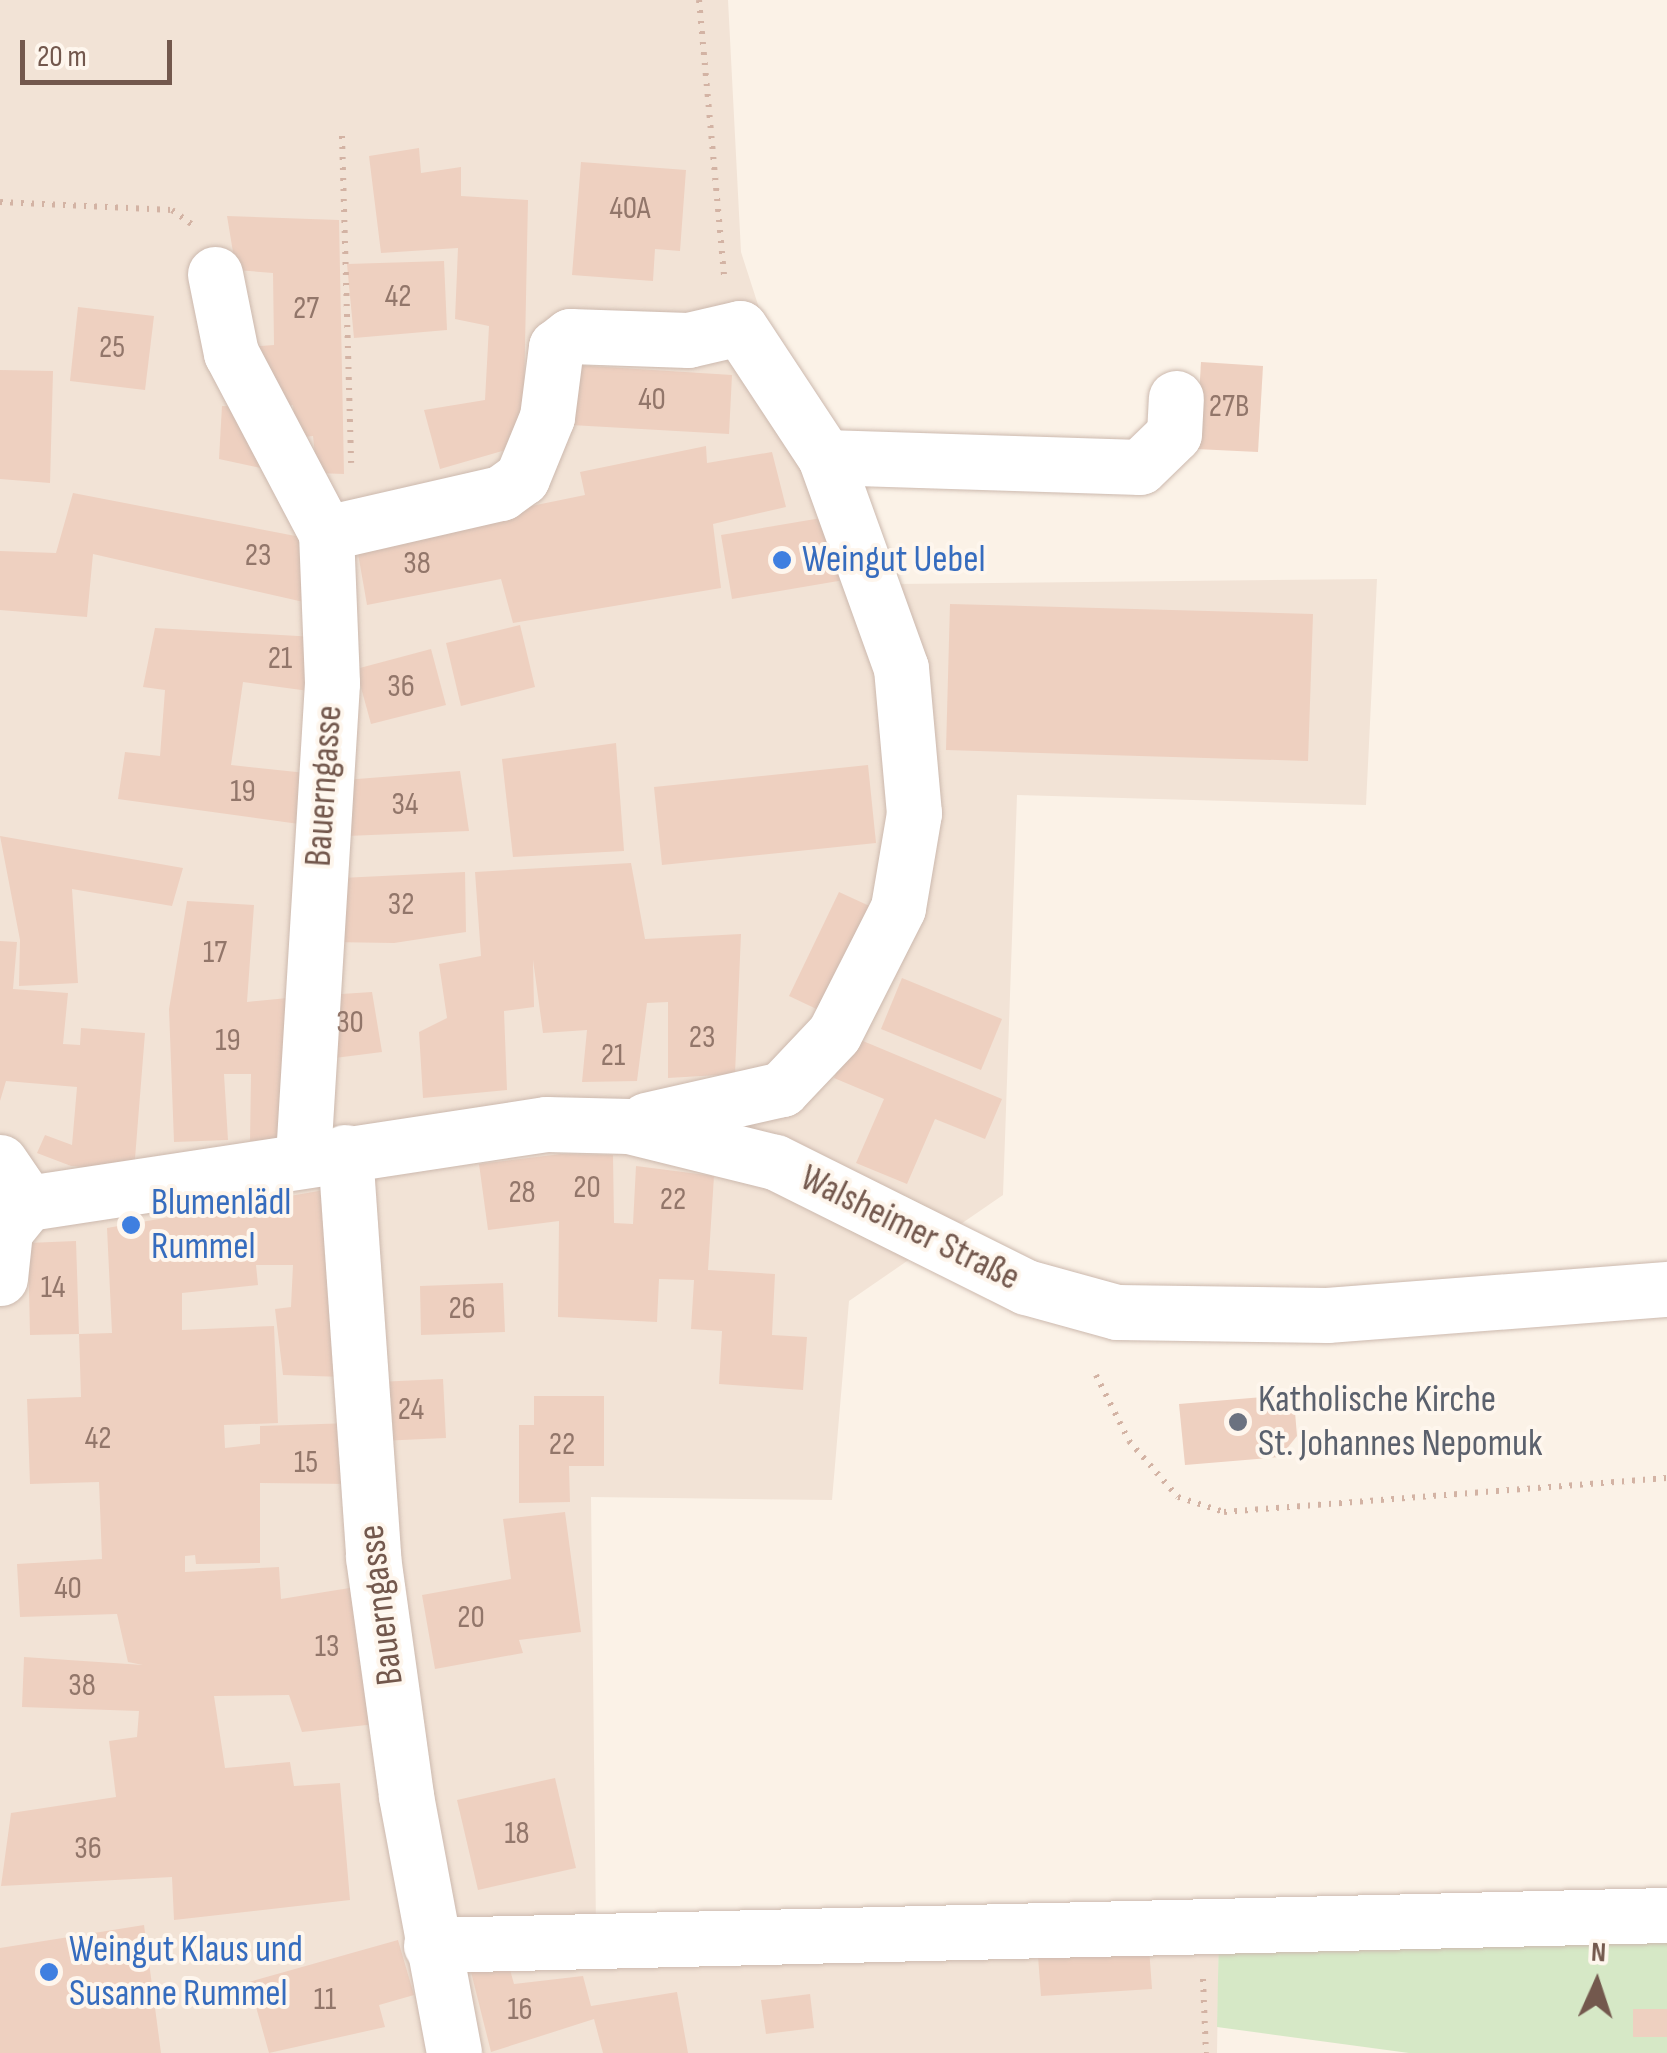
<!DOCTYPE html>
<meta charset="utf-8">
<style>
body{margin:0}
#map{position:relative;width:1667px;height:2053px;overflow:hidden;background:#fbf2e7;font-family:"Sofia Sans Condensed",sans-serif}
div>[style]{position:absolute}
.residential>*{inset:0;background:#f2e3d6}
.green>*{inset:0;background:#d6e8c6}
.building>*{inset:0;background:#eed0c0}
.path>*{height:6px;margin-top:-3px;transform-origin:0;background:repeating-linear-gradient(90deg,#d3b3a4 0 2.5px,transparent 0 10.5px)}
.roads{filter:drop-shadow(0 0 2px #ccb9ae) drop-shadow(0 0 2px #ccb9ae)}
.minor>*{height:55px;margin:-27.5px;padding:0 27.5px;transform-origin:27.5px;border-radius:27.5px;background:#fff}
.dots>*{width:28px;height:28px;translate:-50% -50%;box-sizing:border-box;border:5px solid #fef6ed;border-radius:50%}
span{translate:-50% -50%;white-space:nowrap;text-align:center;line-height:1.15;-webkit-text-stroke:8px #fef6ed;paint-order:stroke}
.number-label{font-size:32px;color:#92766a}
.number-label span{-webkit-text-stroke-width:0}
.shop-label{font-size:38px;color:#366cbe}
.left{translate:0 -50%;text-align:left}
.street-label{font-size:38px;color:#73584d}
.worship-label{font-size:38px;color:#5b616d}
.north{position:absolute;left:1547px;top:1933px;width:100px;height:100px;-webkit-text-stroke:8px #fef6ed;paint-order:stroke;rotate:3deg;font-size:28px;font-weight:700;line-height:40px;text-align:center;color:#73584d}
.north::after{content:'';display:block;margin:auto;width:35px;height:45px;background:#73584d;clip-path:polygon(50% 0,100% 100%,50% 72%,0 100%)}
.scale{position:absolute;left:20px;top:40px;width:152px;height:45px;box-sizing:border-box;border:5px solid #73584d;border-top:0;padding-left:12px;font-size:30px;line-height:35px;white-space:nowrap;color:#73584d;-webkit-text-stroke:8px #fef6ed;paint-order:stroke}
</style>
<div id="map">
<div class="residential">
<i style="clip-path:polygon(0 0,728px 0,741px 252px,760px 311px,896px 584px,1377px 579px,1366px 805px,1017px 795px,1003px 1195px,849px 1301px,832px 1500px,591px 1497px,596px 1927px,1219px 1928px,1217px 2053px,0 2053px)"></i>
</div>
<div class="green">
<i style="clip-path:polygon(1667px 1922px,1667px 2053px,1409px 2053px,1217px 2027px,1219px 1928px)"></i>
</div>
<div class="building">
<i style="clip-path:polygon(419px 148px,421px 173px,461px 167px,461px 196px,528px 200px,523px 445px,440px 469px,424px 410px,485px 400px,489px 326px,455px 319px,458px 248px,381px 253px,369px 156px)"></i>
<i style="clip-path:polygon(581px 162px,686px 170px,680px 251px,655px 249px,653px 281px,572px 275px)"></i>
<i style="clip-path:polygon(227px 216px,339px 220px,344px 474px,317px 473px,313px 436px,296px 438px,293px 405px,277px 406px,246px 347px,274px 345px,273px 273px,236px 270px)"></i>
<i style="clip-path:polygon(444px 261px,447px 330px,354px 338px,347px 264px)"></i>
<i style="clip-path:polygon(78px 307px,154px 316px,145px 390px,70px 381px)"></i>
<i style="clip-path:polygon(1201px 362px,1263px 366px,1258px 452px,1196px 449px)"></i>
<i style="clip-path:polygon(574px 365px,732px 375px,729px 434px,571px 425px)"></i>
<i style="clip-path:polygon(0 370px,53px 371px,50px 483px,0 479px)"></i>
<i style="clip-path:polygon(222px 406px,249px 407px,280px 472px,219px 459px)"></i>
<i style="clip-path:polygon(706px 446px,707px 463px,772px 452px,786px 507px,713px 524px,721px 588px,513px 623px,501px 579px,367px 605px,356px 542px,585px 495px,580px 472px)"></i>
<i style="clip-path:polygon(73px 493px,306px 538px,308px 603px,93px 554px,87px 617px,0 610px,0 551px,56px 553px)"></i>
<i style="clip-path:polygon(839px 515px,850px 579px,732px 599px,721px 535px)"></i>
<i style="clip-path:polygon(950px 604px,1313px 614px,1308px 761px,946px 750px)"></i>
<i style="clip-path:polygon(520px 625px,535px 687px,461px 706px,446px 643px)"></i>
<i style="clip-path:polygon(155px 628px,316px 637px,316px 692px,243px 682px,231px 765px,306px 773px,299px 824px,118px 799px,125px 752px,160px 756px,165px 690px,143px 687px)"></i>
<i style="clip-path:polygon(431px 649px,446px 705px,371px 724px,356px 669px)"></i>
<i style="clip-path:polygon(616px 743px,624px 851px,513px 857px,502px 759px)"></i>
<i style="clip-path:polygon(868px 765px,876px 843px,662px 865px,654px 787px)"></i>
<i style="clip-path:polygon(460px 771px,469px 831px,347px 836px,344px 780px)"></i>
<i style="clip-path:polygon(0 836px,183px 868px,172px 906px,72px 889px,78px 983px,19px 986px,20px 940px)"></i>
<i style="clip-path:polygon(631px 863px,645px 939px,741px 934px,735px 1074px,668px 1078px,668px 1002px,647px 1003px,637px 1081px,582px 1082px,587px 1030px,543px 1033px,533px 960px,534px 1007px,504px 1011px,507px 1090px,423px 1098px,419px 1032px,447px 1018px,439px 964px,481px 956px,475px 872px)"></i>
<i style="clip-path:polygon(465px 872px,466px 932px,394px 943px,330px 942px,341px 878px)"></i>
<i style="clip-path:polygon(839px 892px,876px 909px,827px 1014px,789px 996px)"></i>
<i style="clip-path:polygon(187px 901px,254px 905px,247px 1002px,288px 998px,280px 1140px,250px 1141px,251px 1074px,224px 1074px,228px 1140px,174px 1142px,169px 1009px)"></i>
<i style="clip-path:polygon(0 941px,17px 942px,13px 989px,68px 993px,63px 1044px,80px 1045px,81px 1028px,145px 1033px,134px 1171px,71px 1166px,37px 1153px,45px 1135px,72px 1145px,77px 1087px,6px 1081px,0 1101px)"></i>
<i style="clip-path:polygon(902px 978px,1002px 1019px,981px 1070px,881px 1029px)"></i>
<i style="clip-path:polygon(372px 992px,382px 1052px,319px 1060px,326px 995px)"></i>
<i style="clip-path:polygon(851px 1036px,1002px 1099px,985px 1139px,935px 1119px,907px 1184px,856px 1163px,884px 1099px,834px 1078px)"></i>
<i style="clip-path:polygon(561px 1154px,613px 1155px,614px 1223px,633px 1224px,636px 1166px,714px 1176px,708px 1270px,775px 1274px,772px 1335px,807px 1337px,803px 1390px,719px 1384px,722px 1331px,691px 1329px,694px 1280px,659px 1279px,657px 1322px,558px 1317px,559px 1221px,488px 1230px,479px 1164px)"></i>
<i style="clip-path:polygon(336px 1188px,344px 1377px,283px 1375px,275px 1309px,291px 1307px,293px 1265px,256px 1265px,258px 1285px,182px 1293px,182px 1330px,274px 1326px,278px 1423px,224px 1425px,225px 1448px,260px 1444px,260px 1426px,351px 1423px,352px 1484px,260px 1483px,260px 1563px,196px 1564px,195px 1555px,185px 1556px,185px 1572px,279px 1567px,281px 1599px,362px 1586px,376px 1724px,302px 1732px,289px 1695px,214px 1696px,225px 1768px,290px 1762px,294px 1786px,340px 1783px,350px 1900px,174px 1920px,172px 1877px,1px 1886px,11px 1813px,116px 1797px,109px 1741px,137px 1737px,139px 1711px,22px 1707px,24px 1657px,143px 1665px,128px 1662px,117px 1614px,20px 1617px,17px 1564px,102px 1559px,99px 1482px,30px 1484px,27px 1399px,81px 1397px,79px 1334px,30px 1335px,28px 1243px,76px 1241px,79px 1334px,112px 1333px,107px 1228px)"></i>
<i style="clip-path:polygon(503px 1283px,505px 1332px,421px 1335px,420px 1286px)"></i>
<i style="clip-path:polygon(443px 1379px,446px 1438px,380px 1441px,377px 1382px)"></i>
<i style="clip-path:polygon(534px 1396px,604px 1396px,604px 1466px,569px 1466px,570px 1502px,519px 1503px,519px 1425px,534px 1425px)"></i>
<i style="clip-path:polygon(1274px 1396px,1295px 1412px,1297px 1436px,1280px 1457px,1185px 1465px,1179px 1404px)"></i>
<i style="clip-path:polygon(565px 1512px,581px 1632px,519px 1640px,523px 1653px,435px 1669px,422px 1595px,511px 1579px,503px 1519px)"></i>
<i style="clip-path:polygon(555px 1778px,576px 1868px,478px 1890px,457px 1800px)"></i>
<i style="clip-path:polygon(144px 1925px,161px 2053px,0 2053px,0 1948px)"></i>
<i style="clip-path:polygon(1148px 1934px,1152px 1989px,1041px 1996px,1037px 1943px)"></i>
<i style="clip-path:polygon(398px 1940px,414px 1995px,379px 2005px,385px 2027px,269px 2053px,249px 1982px)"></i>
<i style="clip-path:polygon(507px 1959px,514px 1984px,583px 1976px,591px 2006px,677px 1992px,688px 2053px,603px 2053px,594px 2019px,491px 2052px,470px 1968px)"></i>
<i style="clip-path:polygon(810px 1994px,814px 2028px,766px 2034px,761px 2000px)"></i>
<i style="clip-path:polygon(1633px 2009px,1667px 2009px,1667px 2037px,1633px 2037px)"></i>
</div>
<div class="path">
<i style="left:699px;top:0;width:278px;rotate:84.8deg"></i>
<i style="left:342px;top:136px;width:327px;rotate:88.4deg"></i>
<i style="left:0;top:202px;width:172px;rotate:2.7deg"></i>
<i style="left:172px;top:210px;width:26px;rotate:36deg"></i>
<i style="left:1096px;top:1375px;width:74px;rotate:63.4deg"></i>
<i style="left:1129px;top:1441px;width:74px;rotate:48.8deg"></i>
<i style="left:1178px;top:1497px;width:48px;rotate:18.1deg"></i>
<i style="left:1224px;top:1512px;width:444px;rotate:-4.4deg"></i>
<i style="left:1203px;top:1979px;width:74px;rotate:87.7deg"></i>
</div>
<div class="roads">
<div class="minor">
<i style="left:215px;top:274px;width:81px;rotate:78.6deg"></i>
<i style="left:231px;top:353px;width:204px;rotate:62.2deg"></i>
<i style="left:326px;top:533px;width:150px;rotate:87.7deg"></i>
<i style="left:332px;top:683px;width:478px;rotate:93.5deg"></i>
<i style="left:825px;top:457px;width:315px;rotate:1.8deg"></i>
<i style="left:1140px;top:467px;width:47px;rotate:-44.1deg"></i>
<i style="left:1174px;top:434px;width:36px;rotate:-87deg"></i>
<i style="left:326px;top:533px;width:180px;rotate:-12.9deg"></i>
<i style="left:501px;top:493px;width:26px;rotate:-36deg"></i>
<i style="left:522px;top:478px;width:66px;rotate:-67.7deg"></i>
<i style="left:547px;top:417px;width:71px;rotate:-82.7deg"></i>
<i style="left:556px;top:347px;width:18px;rotate:-38deg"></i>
<i style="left:570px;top:336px;width:118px;rotate:1.9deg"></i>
<i style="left:688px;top:340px;width:53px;rotate:-13deg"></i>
<i style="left:740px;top:328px;width:154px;rotate:56.6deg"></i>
<i style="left:825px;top:457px;width:224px;rotate:70.2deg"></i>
<i style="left:901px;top:668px;width:146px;rotate:84.9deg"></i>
<i style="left:914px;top:813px;width:96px;rotate:99.6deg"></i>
<i style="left:898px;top:908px;width:141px;rotate:116.9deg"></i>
<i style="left:834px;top:1034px;width:76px;rotate:133.4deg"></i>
<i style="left:782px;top:1089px;width:139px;rotate:167.2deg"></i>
<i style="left:345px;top:1152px;width:406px;rotate:86deg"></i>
<i style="left:373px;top:1557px;width:241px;rotate:82.1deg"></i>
<i style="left:406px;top:1796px;width:261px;rotate:79.4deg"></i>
<i style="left:0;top:1162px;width:50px;rotate:55.7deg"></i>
<i style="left:0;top:1278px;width:47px;rotate:-83.9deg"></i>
<i style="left:5px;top:1231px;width:36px;rotate:-51deg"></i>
<i style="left:28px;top:1203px;width:524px;rotate:-8.67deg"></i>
<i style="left:546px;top:1124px;width:83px;rotate:1.4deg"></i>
<i style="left:629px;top:1126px;width:150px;rotate:13.9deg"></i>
<i style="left:775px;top:1162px;width:280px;rotate:26.5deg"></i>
<i style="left:1026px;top:1287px;width:94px;rotate:15.4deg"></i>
<i style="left:1117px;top:1312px;width:210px;rotate:0.8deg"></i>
<i style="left:1327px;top:1315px;width:341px;rotate:-4.4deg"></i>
<i style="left:431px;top:1945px;width:1236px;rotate:-1.39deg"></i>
</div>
</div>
<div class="dots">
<i style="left:782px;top:560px;background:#3f7fe0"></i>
<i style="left:131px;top:1225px;background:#3f7fe0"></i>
<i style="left:1238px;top:1422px;background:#6b7280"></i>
<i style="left:49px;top:1972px;background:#3f7fe0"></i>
</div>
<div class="number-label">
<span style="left:630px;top:209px">40A</span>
<span style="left:398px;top:297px">42</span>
<span style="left:306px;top:309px">27</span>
<span style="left:112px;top:348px">25</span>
<span style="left:652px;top:400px">40</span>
<span style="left:1229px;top:407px">27B</span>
<span style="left:258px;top:556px">23</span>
<span style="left:417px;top:564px">38</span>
<span style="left:280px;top:659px">21</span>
<span style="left:401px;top:687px">36</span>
<span style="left:243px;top:792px">19</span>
<span style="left:405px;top:805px">34</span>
<span style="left:401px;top:905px">32</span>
<span style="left:215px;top:953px">17</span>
<span style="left:350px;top:1023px">30</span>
<span style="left:702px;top:1038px">23</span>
<span style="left:228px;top:1041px">19</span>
<span style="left:613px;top:1056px">21</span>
<span style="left:587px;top:1188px">20</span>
<span style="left:522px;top:1193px">28</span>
<span style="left:673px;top:1200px">22</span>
<span style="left:53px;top:1288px">14</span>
<span style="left:462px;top:1309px">26</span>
<span style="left:411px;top:1410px">24</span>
<span style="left:98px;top:1439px">42</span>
<span style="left:562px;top:1445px">22</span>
<span style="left:306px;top:1463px">15</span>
<span style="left:68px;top:1589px">40</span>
<span style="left:471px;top:1618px">20</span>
<span style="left:327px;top:1647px">13</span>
<span style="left:82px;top:1686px">38</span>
<span style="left:517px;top:1834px">18</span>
<span style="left:88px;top:1849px">36</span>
<span style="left:325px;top:2000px">11</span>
<span style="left:520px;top:2010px">16</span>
</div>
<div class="shop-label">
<span class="left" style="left:802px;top:560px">Weingut Uebel</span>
<span class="left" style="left:151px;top:1225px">Blumenlädl<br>Rummel</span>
<span class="left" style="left:69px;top:1972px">Weingut Klaus und<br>Susanne Rummel</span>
</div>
<div class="street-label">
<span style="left:324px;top:786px;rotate:-86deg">Bauerngasse</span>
<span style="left:910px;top:1228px;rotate:26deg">Walsheimer Straße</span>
<span style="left:381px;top:1605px;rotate:-97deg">Bauerngasse</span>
</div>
<div class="worship-label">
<span class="left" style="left:1258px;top:1422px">Katholische Kirche<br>St. Johannes Nepomuk</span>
</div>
<div class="north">N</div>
<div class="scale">20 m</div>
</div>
